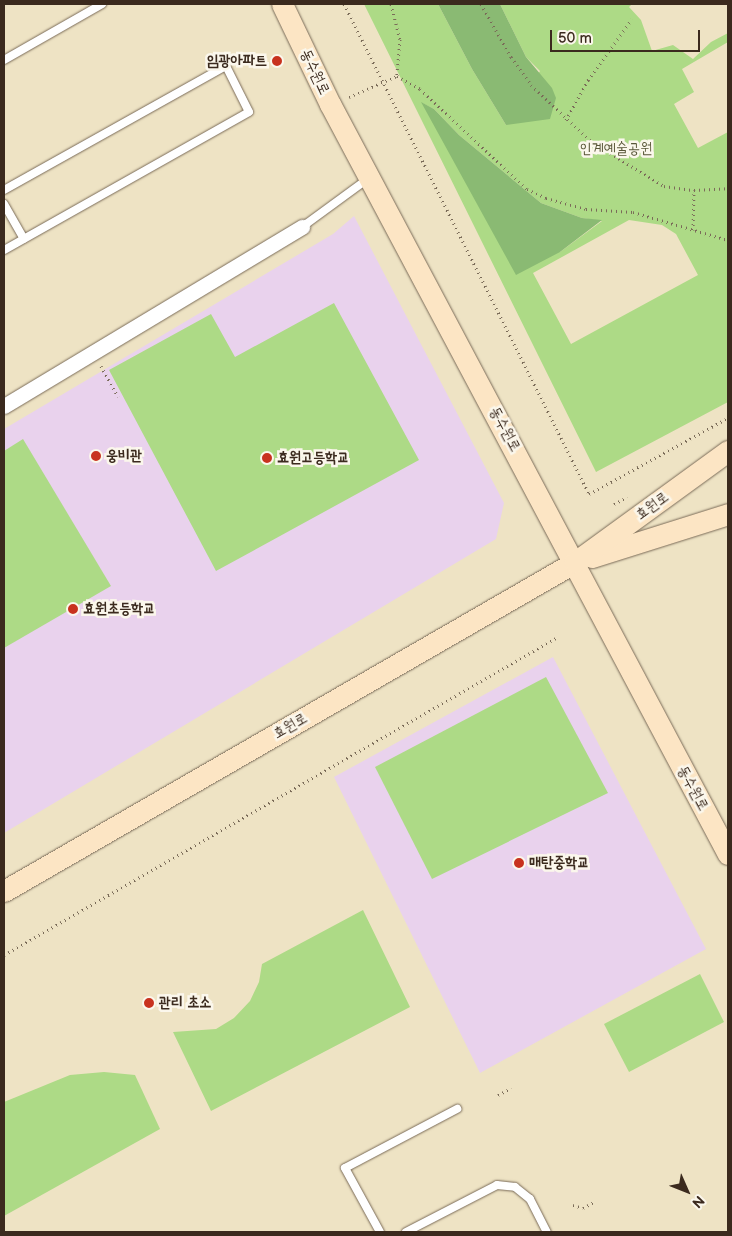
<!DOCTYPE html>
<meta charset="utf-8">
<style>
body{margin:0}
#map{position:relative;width:732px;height:1236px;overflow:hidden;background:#eee3c4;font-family:"Balsamiq Sans","Poor Story",sans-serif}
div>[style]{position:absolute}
.built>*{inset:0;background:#e9d2ed}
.green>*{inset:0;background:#adda86}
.forest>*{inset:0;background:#8aba73}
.path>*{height:3px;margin-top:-1.5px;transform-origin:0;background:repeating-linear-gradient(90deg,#7a6b58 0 1px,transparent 0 5px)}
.roads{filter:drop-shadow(0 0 1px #7a6b58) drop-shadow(0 0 1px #7a6b58)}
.lane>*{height:8px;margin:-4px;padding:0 4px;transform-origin:4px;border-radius:4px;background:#fff}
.street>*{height:15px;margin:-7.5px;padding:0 7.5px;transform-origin:7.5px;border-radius:7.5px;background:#fff}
.secondary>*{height:21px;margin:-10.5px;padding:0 10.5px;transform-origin:10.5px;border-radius:10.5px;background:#fce5c4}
.dots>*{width:14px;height:14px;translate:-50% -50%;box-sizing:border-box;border:2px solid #fbf7ec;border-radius:50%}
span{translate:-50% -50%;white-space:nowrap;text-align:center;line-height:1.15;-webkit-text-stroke:5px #fbf7ec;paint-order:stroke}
.poi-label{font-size:15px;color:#3b2a1e;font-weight:700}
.right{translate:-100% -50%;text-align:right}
.left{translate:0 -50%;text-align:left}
.street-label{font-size:15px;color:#3b2a1e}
.park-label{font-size:15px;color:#585638}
.frame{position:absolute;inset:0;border:5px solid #3b2a1e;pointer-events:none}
.north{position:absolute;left:662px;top:1166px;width:50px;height:50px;-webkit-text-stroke:4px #fbf7ec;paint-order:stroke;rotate:134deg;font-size:14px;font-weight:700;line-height:20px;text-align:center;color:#3b2a1e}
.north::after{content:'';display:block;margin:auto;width:18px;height:22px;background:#3b2a1e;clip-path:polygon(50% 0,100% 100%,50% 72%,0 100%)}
.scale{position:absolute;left:550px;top:30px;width:150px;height:22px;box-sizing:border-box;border:2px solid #3b2a1e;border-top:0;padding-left:6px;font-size:15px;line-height:18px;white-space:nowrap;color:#3b2a1e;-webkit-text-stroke:4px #fbf7ec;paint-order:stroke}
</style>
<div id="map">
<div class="built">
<i style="clip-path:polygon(354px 216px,504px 503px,496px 539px,4px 833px,4px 429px,333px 234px)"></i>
<i style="clip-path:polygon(553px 657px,706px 949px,480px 1073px,334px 777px)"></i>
</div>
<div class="green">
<i style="clip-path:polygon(evenodd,364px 4px,438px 4px,472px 69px,506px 125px,540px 71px,526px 57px,500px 4px,632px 4px,629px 7px,641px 20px,652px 51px,673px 45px,693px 59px,711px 42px,728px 33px,728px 42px,682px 69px,694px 92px,674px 104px,698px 148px,728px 132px,728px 402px,596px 472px,364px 4px,422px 103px,434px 109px,459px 135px,541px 203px,582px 218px,602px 221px,560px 252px,422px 103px,364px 4px,629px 220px,662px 225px,676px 234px,698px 275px,571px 344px,533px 273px,629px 220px)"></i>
<i style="clip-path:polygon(334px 303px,419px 460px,216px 571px,109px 370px,211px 314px,235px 357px)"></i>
<i style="clip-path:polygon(23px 439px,111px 586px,4px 648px,4px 451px)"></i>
<i style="clip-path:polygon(546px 677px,608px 793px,432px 879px,375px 767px)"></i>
<i style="clip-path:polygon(363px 910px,410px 1007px,211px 1111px,173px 1032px,216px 1029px,234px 1018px,250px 1001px,259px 982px,262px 964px)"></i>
<i style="clip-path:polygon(700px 974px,724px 1022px,629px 1072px,604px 1024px)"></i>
<i style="clip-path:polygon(104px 1072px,135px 1075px,160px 1129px,4px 1216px,4px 1102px,70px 1075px)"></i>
</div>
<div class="forest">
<i style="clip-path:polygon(438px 4px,500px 4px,526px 57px,552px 88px,556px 98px,550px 119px,506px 125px,472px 69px)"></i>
<i style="clip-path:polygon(421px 102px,434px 109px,459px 135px,541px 203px,582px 218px,602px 220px,560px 252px,516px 275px)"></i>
</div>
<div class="path">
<i style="left:344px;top:4px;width:548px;rotate:63.43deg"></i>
<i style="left:589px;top:494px;width:158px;rotate:-28.7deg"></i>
<i style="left:391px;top:4px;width:36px;rotate:76deg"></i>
<i style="left:400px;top:39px;width:37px;rotate:95deg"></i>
<i style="left:481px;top:4px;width:61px;rotate:60.5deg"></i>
<i style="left:511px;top:57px;width:34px;rotate:54deg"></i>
<i style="left:531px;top:85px;width:85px;rotate:43.1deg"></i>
<i style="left:593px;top:143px;width:83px;rotate:31.2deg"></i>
<i style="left:664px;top:186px;width:30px;rotate:8deg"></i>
<i style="left:694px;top:190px;width:34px;rotate:-3deg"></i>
<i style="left:349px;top:97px;width:52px;rotate:-23.6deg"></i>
<i style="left:397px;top:76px;width:26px;rotate:29deg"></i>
<i style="left:420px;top:89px;width:146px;rotate:43.1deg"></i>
<i style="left:527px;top:189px;width:21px;rotate:25deg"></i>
<i style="left:546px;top:198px;width:41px;rotate:15.4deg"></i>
<i style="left:586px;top:209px;width:47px;rotate:3.7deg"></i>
<i style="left:633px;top:212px;width:99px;rotate:16.4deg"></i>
<i style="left:566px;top:120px;width:46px;rotate:-61.2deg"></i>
<i style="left:588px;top:80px;width:75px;rotate:-54.2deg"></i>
<i style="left:693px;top:230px;width:40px;rotate:-88.6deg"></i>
<i style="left:101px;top:366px;width:35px;rotate:61deg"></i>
<i style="left:614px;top:504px;width:15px;rotate:-28deg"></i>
<i style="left:4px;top:955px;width:637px;rotate:-29.87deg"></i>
<i style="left:498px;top:1095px;width:15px;rotate:-28deg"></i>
<i style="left:573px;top:1205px;width:10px;rotate:17deg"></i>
<i style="left:583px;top:1208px;width:13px;rotate:-29deg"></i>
</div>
<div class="roads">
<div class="lane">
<i style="left:4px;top:60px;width:113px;rotate:-29.7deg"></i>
<i style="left:4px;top:190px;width:254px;rotate:-29.2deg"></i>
<i style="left:226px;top:66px;width:51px;rotate:63.4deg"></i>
<i style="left:249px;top:112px;width:281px;rotate:150.6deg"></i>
<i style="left:4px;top:204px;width:40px;rotate:60.3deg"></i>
<i style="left:302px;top:227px;width:83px;rotate:-36.2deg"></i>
<i style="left:380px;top:1232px;width:73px;rotate:-118.7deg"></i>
<i style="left:345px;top:1168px;width:127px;rotate:-27.8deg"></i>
<i style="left:406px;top:1232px;width:102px;rotate:-27.3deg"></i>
<i style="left:497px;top:1185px;width:18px;rotate:6deg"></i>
<i style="left:515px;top:1187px;width:19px;rotate:39deg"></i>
<i style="left:530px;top:1199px;width:37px;rotate:63deg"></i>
</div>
<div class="street">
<i style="left:4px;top:406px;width:348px;rotate:-31deg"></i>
</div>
<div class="secondary">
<i style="left:282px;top:4px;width:111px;rotate:64.4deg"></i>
<i style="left:330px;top:104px;width:849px;rotate:62.05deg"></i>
<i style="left:592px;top:557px;width:143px;rotate:-17.5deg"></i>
<i style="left:4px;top:891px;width:659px;rotate:-29.95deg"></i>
<i style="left:575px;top:562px;width:189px;rotate:-36deg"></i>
</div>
</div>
<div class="dots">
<i style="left:277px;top:61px;background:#c8321e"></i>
<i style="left:96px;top:456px;background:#c8321e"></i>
<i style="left:267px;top:458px;background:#c8321e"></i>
<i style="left:73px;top:609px;background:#c8321e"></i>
<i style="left:519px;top:863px;background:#c8321e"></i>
<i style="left:149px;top:1003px;background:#c8321e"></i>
</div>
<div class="poi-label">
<span class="right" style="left:267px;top:61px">임광아파트</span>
<span class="left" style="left:106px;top:456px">웅비관</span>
<span class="left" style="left:277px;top:458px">효원고등학교</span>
<span class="left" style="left:83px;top:609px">효원초등학교</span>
<span class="left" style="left:529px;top:863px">매탄중학교</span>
<span class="left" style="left:159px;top:1003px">관리 초소</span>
</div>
<div class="street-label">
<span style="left:315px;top:72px;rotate:65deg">동수원로</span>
<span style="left:505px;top:429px;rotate:62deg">동수원로</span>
<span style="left:652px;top:506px;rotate:-36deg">효원로</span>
<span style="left:290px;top:726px;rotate:-30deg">효원로</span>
<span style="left:693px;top:788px;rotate:62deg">동수원로</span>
</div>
<div class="park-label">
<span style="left:616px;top:149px">인계예술공원</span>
</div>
<div class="frame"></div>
<div class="north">N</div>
<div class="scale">50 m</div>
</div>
